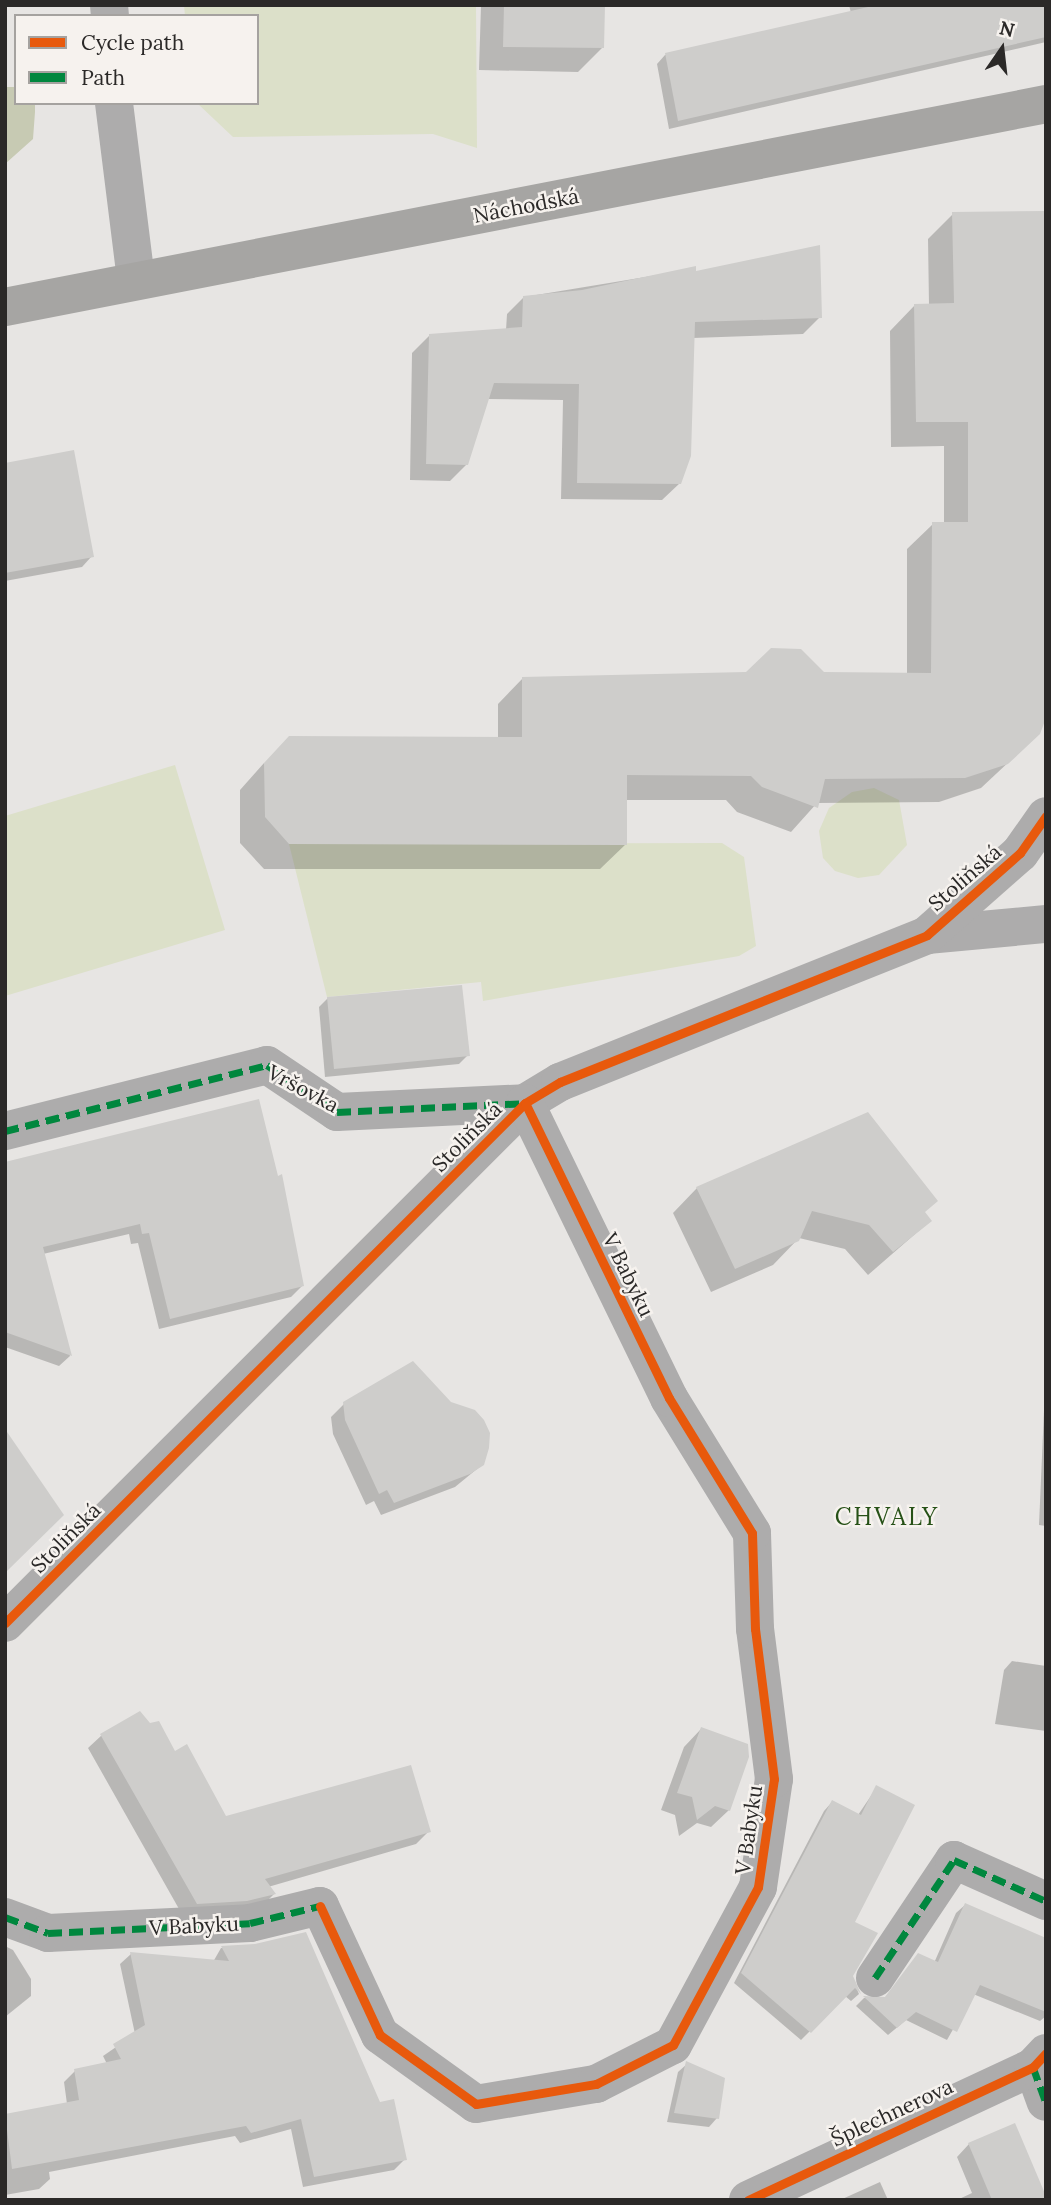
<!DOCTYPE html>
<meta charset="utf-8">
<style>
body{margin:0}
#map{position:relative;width:1051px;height:2205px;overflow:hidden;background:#e7e5e3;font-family:Lora,serif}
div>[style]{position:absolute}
.green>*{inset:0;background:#dce0c9}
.forest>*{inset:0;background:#c7cab3}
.shadow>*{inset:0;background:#0003}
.building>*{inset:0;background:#cecdcb}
.minor>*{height:38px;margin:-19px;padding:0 19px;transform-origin:19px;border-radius:19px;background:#adacac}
.major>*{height:38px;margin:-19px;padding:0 19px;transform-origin:19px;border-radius:19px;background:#a6a5a3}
.quiet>*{height:7px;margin-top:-3.5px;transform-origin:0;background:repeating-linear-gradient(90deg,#00873e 0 14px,transparent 0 21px)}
.cycleway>*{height:9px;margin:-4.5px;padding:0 4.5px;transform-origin:4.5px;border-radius:4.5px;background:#e8590c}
span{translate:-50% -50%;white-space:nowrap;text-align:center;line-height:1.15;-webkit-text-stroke:5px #f6f2ee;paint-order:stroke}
.street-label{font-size:21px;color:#2b2928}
.quarter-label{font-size:24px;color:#265117;letter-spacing:2px}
.frame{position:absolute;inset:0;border:7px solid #2b2928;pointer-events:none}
.legend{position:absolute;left:14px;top:14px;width:245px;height:91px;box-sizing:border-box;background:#f6f2ee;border:2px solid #a5a29f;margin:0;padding:9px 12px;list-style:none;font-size:21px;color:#2b2928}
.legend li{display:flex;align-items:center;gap:14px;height:35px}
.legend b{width:35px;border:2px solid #a5a29f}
.north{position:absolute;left:967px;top:14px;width:70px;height:70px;-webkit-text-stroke:5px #f6f2ee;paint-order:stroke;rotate:14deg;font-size:19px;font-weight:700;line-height:28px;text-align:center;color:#2b2928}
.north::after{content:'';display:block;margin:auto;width:24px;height:32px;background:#2b2928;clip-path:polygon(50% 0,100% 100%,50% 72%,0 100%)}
</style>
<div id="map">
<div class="green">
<i style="clip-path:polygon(184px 5px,476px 5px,477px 148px,433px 134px,233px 137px,197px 103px,257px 103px,257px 16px,185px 16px)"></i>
<i style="clip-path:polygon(175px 765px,225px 930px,5px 996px,5px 816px)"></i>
<i style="clip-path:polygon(874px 788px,899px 800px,907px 845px,879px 875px,858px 878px,835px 871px,823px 858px,819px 831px,829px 808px,852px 792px)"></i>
<i style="clip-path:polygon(722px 843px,744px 857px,756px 946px,739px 956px,483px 1001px,481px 982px,327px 997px,289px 844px)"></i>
</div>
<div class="forest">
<i style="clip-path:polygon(5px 87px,16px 87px,16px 103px,35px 103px,35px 112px,33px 139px,5px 164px)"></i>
</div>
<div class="shadow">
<i style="clip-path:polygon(481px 5px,603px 5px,603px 47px,578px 72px,479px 70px)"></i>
<i style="clip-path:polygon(849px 5px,1046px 5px,1046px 42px,669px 129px,657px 64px,665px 55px,851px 13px)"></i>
<i style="clip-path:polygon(953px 214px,1012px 759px,981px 788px,939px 802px,817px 803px,791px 832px,737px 812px,726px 800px,625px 800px,626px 844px,600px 869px,264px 869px,240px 843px,240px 790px,264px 763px,498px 738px,498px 704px,523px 678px,907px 674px,907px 549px,933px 524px,944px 524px,944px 446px,891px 447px,890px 331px,915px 305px,929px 305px,928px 239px)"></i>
<i style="clip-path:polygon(694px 269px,694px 273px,820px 317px,803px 334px,693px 338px,680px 483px,662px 500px,561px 499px,563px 400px,487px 399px,467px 464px,450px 481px,410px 480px,412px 353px,429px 336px,506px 330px,507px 314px,524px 297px)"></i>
<i style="clip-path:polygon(5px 465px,92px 556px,82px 567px,5px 581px)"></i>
<i style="clip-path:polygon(328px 998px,468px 1055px,459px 1064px,325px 1077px,319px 1007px)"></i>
<i style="clip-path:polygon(5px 1163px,302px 1286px,291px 1297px,159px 1329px,138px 1243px,131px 1244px,129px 1234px,43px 1254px,70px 1356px,59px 1366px,5px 1347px)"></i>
<i style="clip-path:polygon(697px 1188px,924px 1213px,930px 1221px,868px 1275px,845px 1249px,799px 1238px,773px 1265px,711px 1292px,673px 1213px)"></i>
<i style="clip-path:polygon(1046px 1364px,1046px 1526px,1039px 1525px)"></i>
<i style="clip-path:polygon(450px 1403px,483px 1464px,455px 1487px,381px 1515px,374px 1501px,366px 1505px,333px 1434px,331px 1417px,344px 1404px)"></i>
<i style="clip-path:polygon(1012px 1661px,1046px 1666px,1046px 1731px,995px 1724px,1004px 1670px)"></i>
<i style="clip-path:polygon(701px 1729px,729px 1810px,711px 1827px,697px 1823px,679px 1836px,675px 1815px,661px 1810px,684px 1747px)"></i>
<i style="clip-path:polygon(102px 1735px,175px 1753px,225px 1818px,429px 1831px,416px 1844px,268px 1887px,274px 1894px,261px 1907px,183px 1916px,88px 1748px)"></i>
<i style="clip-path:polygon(877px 1787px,853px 1923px,851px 1976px,859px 1994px,851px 2001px,845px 1996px,801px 2040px,734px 1983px,824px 1811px,832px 1802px,858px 1815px)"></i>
<i style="clip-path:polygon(965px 1905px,1046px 1940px,1046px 2016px,1040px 2021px,973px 1994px,947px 2040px,906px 2020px,888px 2035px,856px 2006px,864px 1998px,884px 1999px,919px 1955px,934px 1963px,956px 1913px)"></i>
<i style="clip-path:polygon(5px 1946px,13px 1950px,31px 1979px,31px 1996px,5px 2017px)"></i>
<i style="clip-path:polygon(255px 1946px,405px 2159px,394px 2170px,303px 2187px,291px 2129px,240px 2143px,235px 2136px,49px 2172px,50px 2179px,39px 2189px,5px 2195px,5px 2116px,67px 2104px,64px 2082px,75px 2071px,107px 2064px,103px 2056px,135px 2034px,120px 1964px,131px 1954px,213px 1962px,221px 1948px)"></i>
<i style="clip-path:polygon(687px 2064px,717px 2118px,709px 2127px,667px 2122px,678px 2072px)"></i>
<i style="clip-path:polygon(969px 2144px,1046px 2200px,957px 2200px,972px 2193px,957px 2157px)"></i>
<i style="clip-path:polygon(880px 2182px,888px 2200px,840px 2200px)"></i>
</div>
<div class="building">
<i style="clip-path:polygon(504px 5px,605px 5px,604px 48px,503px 47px)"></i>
<i style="clip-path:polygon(877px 5px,1046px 5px,1046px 37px,678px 121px,665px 53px)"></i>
<i style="clip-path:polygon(1046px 211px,1046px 718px,1040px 734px,1008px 764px,965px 778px,825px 779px,818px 808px,762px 787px,751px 776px,627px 775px,627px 845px,289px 844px,265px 817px,264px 763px,289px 736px,522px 737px,522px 677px,746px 672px,771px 648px,801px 649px,824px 672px,931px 673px,932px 522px,968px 522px,968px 422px,916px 422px,914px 304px,954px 303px,952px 212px)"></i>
<i style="clip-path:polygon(820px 245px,822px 318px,695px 322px,691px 456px,681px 484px,577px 483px,579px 384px,494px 383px,468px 465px,426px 464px,429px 334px,522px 327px,523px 296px,582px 290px,696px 266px,696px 271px)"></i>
<i style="clip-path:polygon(74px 450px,94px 557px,5px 573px,5px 463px)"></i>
<i style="clip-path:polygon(462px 985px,470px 1056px,334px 1069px,327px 997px)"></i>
<i style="clip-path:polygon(259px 1099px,278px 1176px,282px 1174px,304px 1286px,170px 1319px,149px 1233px,142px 1234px,140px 1224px,43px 1247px,72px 1356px,5px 1332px,5px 1162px)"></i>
<i style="clip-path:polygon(868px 1112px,938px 1201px,925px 1212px,932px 1221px,893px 1252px,869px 1225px,812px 1211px,799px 1241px,735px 1269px,696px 1187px)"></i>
<i style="clip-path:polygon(413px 1361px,451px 1402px,475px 1410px,484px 1420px,490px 1433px,489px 1448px,484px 1465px,470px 1474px,394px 1503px,387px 1490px,379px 1494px,345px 1420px,343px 1402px)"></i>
<i style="clip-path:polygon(5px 1429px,64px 1515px,5px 1573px)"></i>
<i style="clip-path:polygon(140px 1711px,150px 1723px,159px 1721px,175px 1751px,187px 1744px,226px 1816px,411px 1765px,431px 1832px,265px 1879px,276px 1894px,247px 1901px,197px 1904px,100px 1734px)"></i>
<i style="clip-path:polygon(701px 1727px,748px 1744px,749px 1757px,730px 1811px,715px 1806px,697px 1820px,692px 1797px,677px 1793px)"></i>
<i style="clip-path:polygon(876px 1785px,915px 1805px,855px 1922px,878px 1933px,853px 1976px,861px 1994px,855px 1988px,811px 2033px,741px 1973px,832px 1800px,861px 1815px)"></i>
<i style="clip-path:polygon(965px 1903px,1046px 1938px,1046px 2012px,980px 1985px,957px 2032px,916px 2012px,897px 2028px,863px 1996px,885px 1997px,918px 1953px,938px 1962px)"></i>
<i style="clip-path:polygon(306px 1932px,380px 2102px,394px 2099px,407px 2160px,314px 2177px,301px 2119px,251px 2133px,246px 2126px,12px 2169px,5px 2114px,79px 2100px,74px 2069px,121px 2059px,113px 2044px,145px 2025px,130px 1952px,229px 1961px,221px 1946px,255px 1944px)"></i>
<i style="clip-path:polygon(686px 2061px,725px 2078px,719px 2119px,674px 2113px)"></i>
<i style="clip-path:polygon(1015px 2123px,1046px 2196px,1046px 2200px,992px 2200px,968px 2143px)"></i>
</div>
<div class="minor">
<i style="left:109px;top:5px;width:11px;rotate:85deg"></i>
<i style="left:114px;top:103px;width:178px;rotate:82.9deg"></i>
<i style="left:927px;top:935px;width:120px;rotate:-5.3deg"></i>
<i style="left:5px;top:1131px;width:270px;rotate:-14.1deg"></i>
<i style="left:267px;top:1065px;width:84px;rotate:33.9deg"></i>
<i style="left:337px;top:1112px;width:188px;rotate:-2.7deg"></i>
<i style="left:5px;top:1623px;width:735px;rotate:-45deg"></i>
<i style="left:525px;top:1103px;width:41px;rotate:-31deg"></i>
<i style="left:560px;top:1082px;width:395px;rotate:-21.8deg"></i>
<i style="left:927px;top:935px;width:124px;rotate:-41.4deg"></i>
<i style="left:1020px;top:853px;width:45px;rotate:-54.9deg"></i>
<i style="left:5px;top:1917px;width:46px;rotate:20.4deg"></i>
<i style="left:48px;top:1933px;width:202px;rotate:-2.8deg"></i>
<i style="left:250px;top:1923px;width:72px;rotate:-13.7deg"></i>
<i style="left:320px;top:1906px;width:142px;rotate:65.1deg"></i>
<i style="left:380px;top:2035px;width:118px;rotate:35.7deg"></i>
<i style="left:476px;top:2104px;width:122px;rotate:-9.5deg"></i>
<i style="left:596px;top:2084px;width:86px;rotate:-26.9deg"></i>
<i style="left:673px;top:2045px;width:179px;rotate:-61.7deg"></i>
<i style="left:758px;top:1887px;width:109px;rotate:-81.6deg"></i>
<i style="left:774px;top:1779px;width:151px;rotate:-97.2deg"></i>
<i style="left:755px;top:1629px;width:96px;rotate:-91.8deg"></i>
<i style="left:752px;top:1533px;width:158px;rotate:-121.6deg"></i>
<i style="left:669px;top:1398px;width:328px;rotate:-116deg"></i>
<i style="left:875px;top:1978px;width:142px;rotate:-56.2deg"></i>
<i style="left:954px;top:1860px;width:101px;rotate:24deg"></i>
<i style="left:1033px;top:2067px;width:37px;rotate:70deg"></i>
<i style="left:748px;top:2200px;width:315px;rotate:-25deg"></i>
<i style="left:1033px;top:2067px;width:19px;rotate:-47deg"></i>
</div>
<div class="major">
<i style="left:5px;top:307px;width:1061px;rotate:-11.03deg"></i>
</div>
<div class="quiet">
<i style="left:5px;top:1131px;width:270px;rotate:-14.1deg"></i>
<i style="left:267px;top:1065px;width:84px;rotate:33.9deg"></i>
<i style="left:337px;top:1112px;width:188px;rotate:-2.7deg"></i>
<i style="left:5px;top:1917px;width:46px;rotate:20.4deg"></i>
<i style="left:48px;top:1933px;width:202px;rotate:-2.8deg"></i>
<i style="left:250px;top:1923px;width:72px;rotate:-13.7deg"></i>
<i style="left:320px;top:1906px;width:4px;rotate:63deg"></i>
<i style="left:875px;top:1978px;width:142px;rotate:-56.2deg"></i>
<i style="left:954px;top:1860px;width:101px;rotate:24deg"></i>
<i style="left:1033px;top:2067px;width:37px;rotate:70deg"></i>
</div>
<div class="cycleway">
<i style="left:5px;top:1623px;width:735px;rotate:-45deg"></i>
<i style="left:525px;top:1103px;width:41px;rotate:-31deg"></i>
<i style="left:560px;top:1082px;width:395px;rotate:-21.8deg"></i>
<i style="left:927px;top:935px;width:124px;rotate:-41.4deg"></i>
<i style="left:1020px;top:853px;width:45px;rotate:-54.9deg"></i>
<i style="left:320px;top:1906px;width:142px;rotate:65.1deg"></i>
<i style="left:380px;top:2035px;width:118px;rotate:35.7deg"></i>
<i style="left:476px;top:2104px;width:122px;rotate:-9.5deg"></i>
<i style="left:596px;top:2084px;width:86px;rotate:-26.9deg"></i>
<i style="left:673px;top:2045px;width:179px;rotate:-61.7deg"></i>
<i style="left:758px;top:1887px;width:109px;rotate:-81.6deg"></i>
<i style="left:774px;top:1779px;width:151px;rotate:-97.2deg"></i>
<i style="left:755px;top:1629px;width:96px;rotate:-91.8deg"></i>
<i style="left:752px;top:1533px;width:158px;rotate:-121.6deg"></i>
<i style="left:669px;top:1398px;width:328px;rotate:-116deg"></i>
<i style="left:748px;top:2200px;width:315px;rotate:-25deg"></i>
<i style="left:1033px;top:2067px;width:19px;rotate:-47deg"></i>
</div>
<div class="street-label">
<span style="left:526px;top:206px;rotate:-11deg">Náchodská</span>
<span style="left:965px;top:878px;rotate:-41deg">Stoliňská</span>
<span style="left:303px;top:1089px;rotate:28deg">Vršovka</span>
<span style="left:467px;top:1137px;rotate:-45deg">Stoliňská</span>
<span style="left:628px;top:1275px;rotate:64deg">V Babyku</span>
<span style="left:66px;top:1538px;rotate:-45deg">Stoliňská</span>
<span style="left:749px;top:1830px;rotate:-82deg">V Babyku</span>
<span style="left:194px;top:1926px;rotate:-3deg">V Babyku</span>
<span style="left:892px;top:2113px;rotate:-25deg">Šplechnerova</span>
</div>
<div class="quarter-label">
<span style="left:887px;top:1517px">CHVALY</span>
</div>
<div class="frame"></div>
<ul class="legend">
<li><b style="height:9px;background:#e8590c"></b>Cycle path</li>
<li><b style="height:9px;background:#00873e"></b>Path</li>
</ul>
<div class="north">N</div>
</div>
